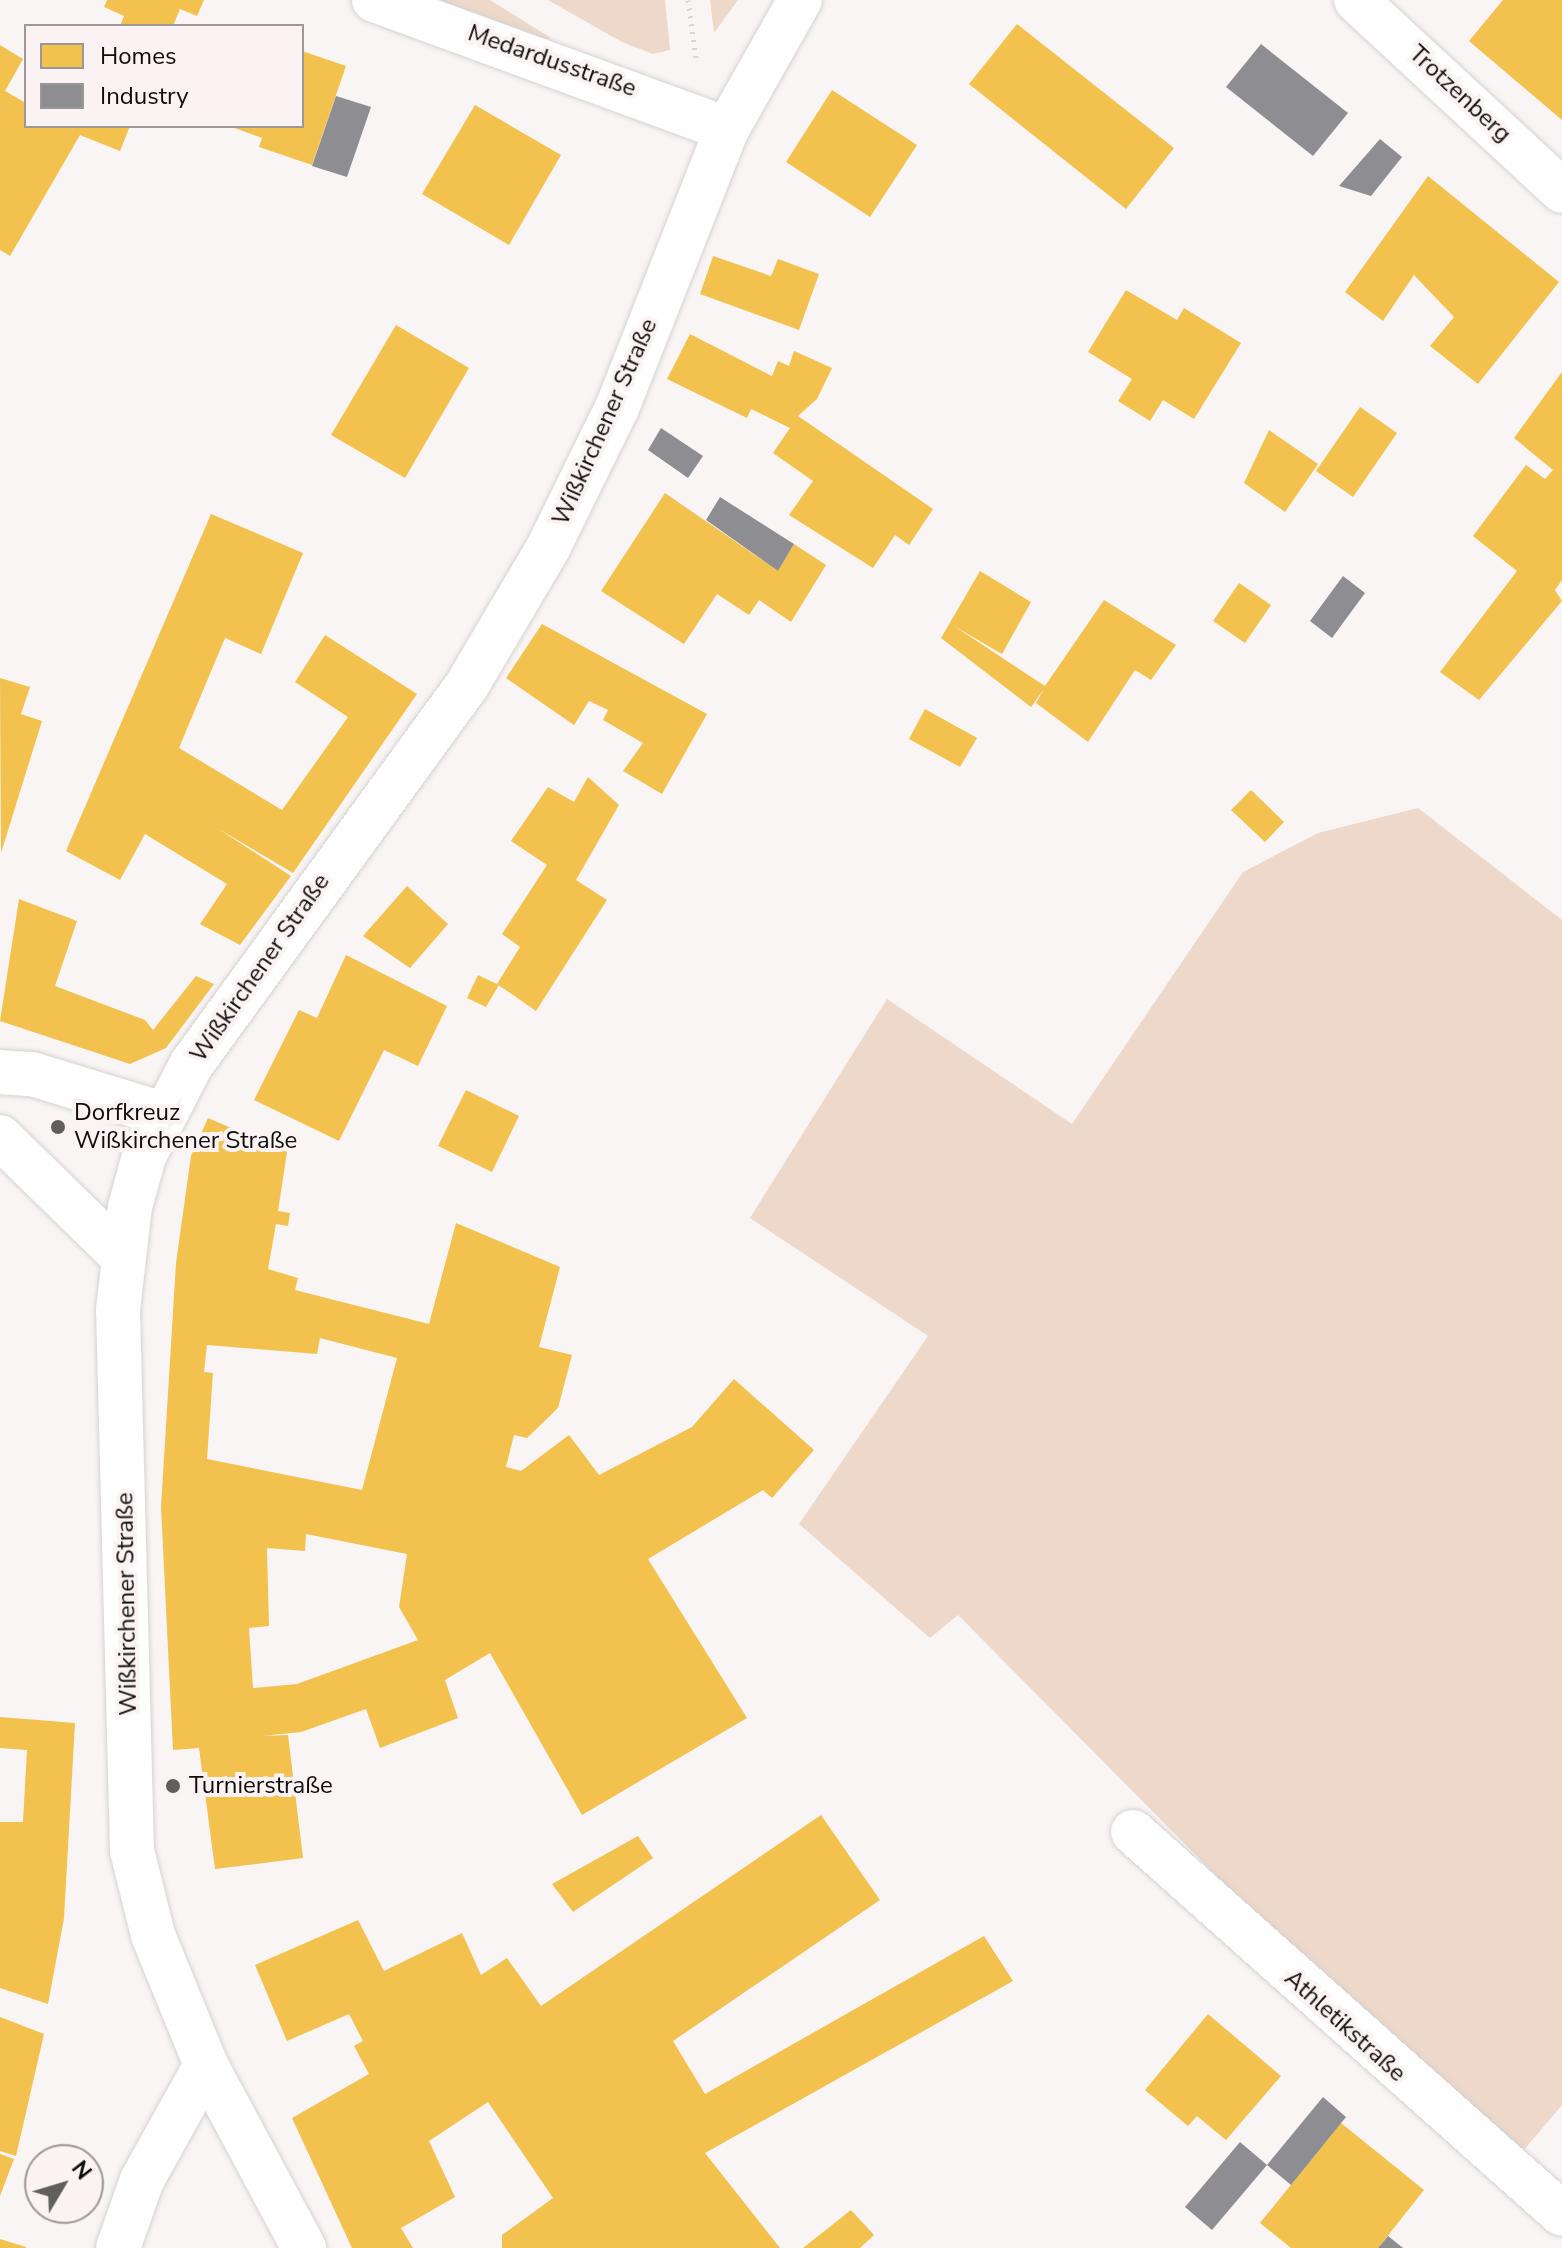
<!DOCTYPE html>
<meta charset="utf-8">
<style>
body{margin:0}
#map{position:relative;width:1562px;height:2248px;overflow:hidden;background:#f9f5f5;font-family:"Nunito Sans",sans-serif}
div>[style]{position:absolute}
.green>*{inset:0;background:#edd8c9}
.homes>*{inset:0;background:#f2c14e}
.industry>*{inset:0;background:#8d8d92}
.path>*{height:5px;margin-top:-2.5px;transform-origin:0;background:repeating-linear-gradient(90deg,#d6d6d6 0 2px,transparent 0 8px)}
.roads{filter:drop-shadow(0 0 2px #d5d2d2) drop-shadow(0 0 2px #d5d2d2)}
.street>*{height:44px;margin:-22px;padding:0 22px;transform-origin:22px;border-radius:22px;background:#fefefe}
.dots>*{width:22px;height:22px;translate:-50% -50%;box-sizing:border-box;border:4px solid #fbf3f3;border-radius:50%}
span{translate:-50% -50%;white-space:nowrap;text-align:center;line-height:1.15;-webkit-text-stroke:8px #fbf3f3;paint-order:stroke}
.street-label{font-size:24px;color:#0f0c0c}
.poi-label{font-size:24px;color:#0f0c0c}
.left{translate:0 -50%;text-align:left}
.legend{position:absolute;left:24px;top:24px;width:280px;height:104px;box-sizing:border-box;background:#fbf3f3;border:2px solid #9d9797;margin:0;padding:10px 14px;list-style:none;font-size:24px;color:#0f0c0c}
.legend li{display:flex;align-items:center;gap:16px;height:40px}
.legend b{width:40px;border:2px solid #9d9797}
.north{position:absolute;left:24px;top:2144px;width:80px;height:80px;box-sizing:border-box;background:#fbf3f3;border:2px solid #9d9797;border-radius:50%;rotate:52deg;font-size:22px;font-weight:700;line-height:32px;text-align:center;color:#0f0c0c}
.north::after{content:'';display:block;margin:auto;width:28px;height:36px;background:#615e5e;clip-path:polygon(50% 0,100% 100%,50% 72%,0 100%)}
</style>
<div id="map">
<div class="green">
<i style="clip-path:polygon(434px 0,490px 0,551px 38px,545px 39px)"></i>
<i style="clip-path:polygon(548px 0,665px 0,670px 50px,653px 54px,622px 42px)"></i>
<i style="clip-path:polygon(710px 0,738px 0,714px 33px)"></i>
<i style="clip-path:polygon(1418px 808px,1562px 920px,1562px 2105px,1522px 2152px,1289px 1949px,958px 1615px,930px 1638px,799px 1524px,928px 1336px,750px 1218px,887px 999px,1072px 1124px,1243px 872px,1318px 833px)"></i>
</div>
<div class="homes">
<i style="clip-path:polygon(107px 0,204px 0,197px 16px,180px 9px,173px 26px,120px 26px,124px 16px,104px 7px)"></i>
<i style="clip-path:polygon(1503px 0,1562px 0,1562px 120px,1469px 41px)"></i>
<i style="clip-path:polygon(1017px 24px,1174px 148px,1126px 209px,969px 84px)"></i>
<i style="clip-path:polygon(0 45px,23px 59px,5px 91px,26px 103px,26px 126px,130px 126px,120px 151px,80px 135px,10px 256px,0 250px)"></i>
<i style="clip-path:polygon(302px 51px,346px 66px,312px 165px,259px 147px,262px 138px,229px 126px,302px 126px)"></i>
<i style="clip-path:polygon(832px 90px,917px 145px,870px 217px,786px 162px)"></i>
<i style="clip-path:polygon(475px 105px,561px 155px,509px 245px,422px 194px)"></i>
<i style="clip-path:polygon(1428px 176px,1559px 282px,1478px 384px,1430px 346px,1454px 317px,1414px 275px,1383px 321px,1345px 292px)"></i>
<i style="clip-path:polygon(713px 256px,771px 276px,778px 259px,819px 274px,799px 330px,700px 294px)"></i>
<i style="clip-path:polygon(1126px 290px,1177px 320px,1184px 308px,1241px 343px,1194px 419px,1163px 400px,1150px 421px,1118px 401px,1132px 379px,1088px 352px)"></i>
<i style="clip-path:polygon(396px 325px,469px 368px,405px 478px,331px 435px)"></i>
<i style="clip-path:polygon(690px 334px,772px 376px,778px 361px,789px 366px,794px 351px,832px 368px,817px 399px,798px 416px,933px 509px,909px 545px,895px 535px,873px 568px,789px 515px,813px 481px,773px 453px,790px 428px,751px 409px,747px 418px,667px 379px)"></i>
<i style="clip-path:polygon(1562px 372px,1562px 580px,1555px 590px,1562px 601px,1479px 700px,1440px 672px,1517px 571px,1473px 536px,1526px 465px,1545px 479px,1553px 470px,1514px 438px)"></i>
<i style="clip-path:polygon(1360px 407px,1397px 433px,1353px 497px,1316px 471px)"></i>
<i style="clip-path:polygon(1269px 430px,1318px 464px,1285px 512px,1244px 483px)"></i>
<i style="clip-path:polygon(665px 493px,778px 571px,794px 544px,826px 565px,791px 622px,759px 600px,749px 615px,717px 594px,684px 644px,601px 591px)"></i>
<i style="clip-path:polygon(211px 514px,303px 553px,261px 654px,225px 638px,179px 748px,282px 810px,348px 717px,295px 682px,325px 635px,417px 694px,293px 873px,217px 828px,291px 876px,240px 945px,200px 924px,227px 884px,145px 834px,120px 880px,66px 851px)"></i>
<i style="clip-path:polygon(980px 571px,1031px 602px,1002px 654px,954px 626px,1045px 686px,1104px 600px,1176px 645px,1151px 680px,1135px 670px,1088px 742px,1036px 703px,1044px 689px,1031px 707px,941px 638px)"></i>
<i style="clip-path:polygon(1239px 583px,1271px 605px,1245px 643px,1213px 621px)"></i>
<i style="clip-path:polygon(542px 624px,707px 714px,662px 794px,623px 771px,643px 743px,603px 720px,608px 710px,589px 701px,574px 725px,506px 678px)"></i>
<i style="clip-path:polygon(0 678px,30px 687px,21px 714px,42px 721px,1px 853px)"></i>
<i style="clip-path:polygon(925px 709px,977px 738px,960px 767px,909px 739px)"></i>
<i style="clip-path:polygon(588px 777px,619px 805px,576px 880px,607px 900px,536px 1011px,497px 984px,520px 947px,502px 934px,547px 865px,511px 841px,548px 787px,574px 802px)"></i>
<i style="clip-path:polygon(1251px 790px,1284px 822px,1265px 842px,1231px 810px)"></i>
<i style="clip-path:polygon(407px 886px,448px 924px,410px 968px,363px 936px)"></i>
<i style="clip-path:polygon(19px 899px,77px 921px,55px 986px,145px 1020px,153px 1030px,196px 976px,214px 984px,166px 1048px,130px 1064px,0 1021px)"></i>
<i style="clip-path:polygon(346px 955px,447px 1006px,418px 1066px,384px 1050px,339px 1141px,254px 1100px,299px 1010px,317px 1018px)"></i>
<i style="clip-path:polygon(478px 975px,499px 985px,486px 1007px,467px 998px)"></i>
<i style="clip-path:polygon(466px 1090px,519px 1116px,492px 1172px,438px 1146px)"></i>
<i style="clip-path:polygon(evenodd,208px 1118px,287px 1152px,278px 1211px,290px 1213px,288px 1226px,276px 1224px,268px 1269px,298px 1278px,295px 1290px,429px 1324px,456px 1223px,560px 1267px,539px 1347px,572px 1355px,558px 1408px,527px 1438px,514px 1435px,506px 1467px,521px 1471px,569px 1435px,599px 1475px,692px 1427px,734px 1379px,814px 1450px,772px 1498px,763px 1490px,648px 1559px,747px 1718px,582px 1815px,490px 1653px,445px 1680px,458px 1718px,380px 1748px,366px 1709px,301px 1732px,262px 1736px,288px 1735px,303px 1858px,215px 1869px,199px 1748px,173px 1750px,161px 1507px,176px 1263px,191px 1156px,208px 1118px,320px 1338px,397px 1358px,362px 1490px,207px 1459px,213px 1373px,204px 1372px,207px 1345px,317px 1354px,320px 1338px,208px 1118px,306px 1534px,407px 1554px,399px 1607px,418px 1640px,297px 1684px,253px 1688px,249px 1628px,269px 1626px,267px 1548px,305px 1551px,306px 1534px)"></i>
<i style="clip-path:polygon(0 1717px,75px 1723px,64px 1918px,48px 2004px,0 1988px,0 1822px,23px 1822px,27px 1750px,0 1748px)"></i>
<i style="clip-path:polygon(821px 1815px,880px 1900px,673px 2041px,705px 2094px,984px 1936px,1013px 1981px,705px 2153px,780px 2248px,502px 2248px,502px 2235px,553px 2198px,488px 2102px,429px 2141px,455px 2197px,401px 2228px,413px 2248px,352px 2248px,292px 2118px,369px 2074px,354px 2046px,363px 2041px,349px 2014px,287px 2041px,255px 1965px,358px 1920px,384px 1971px,462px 1933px,481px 1975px,507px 1958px,541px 2006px)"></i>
<i style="clip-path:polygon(638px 1836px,653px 1858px,573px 1912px,552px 1884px)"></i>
<i style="clip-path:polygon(1208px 2014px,1281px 2076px,1226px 2140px,1197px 2116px,1188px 2126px,1145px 2090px)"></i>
<i style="clip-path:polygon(0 2017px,44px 2034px,16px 2156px,0 2151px)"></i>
<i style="clip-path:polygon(1341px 2123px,1424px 2190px,1378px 2248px,1291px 2248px,1260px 2223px)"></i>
<i style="clip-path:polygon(0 2154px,14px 2159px,0 2196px)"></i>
<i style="clip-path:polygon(851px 2210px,874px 2235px,860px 2248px,803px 2248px)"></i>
<i style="clip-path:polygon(0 2239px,26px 2247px,26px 2248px,0 2248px)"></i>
</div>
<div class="industry">
<i style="clip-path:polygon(1261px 44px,1348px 113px,1313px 156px,1226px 87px)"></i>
<i style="clip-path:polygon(336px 96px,371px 107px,347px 177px,312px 166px)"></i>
<i style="clip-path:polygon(1380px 139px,1402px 157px,1371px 196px,1339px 186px)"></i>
<i style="clip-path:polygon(661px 428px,703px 456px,688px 478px,648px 450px)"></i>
<i style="clip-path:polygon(720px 497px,794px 544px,778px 571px,706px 520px)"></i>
<i style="clip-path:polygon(1343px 576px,1365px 593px,1332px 638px,1310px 621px)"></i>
<i style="clip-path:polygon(1323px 2097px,1346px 2117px,1291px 2185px,1267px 2165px)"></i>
<i style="clip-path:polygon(1240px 2142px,1267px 2165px,1212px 2230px,1185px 2207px)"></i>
<i style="clip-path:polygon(1388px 2236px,1403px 2248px,1378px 2248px)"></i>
</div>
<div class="path">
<i style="left:688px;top:0;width:59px;rotate:82.1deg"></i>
</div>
<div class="roads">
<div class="street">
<i style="left:374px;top:0;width:376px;rotate:20.1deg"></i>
<i style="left:1356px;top:0;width:281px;rotate:42.8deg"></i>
<i style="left:0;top:1072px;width:32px;rotate:4deg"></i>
<i style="left:32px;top:1074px;width:137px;rotate:17deg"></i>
<i style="left:0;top:1137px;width:170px;rotate:44.3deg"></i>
<i style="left:1133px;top:1832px;width:574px;rotate:41.68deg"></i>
<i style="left:118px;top:2248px;width:72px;rotate:-70.6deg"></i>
<i style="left:142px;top:2180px;width:132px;rotate:-60.9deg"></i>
<i style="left:304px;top:2248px;width:208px;rotate:-118.2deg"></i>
<i style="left:206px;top:2065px;width:140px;rotate:-112.2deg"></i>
<i style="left:153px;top:1935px;width:87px;rotate:-104deg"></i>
<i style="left:132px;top:1851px;width:541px;rotate:-91.48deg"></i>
<i style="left:118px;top:1310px;width:104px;rotate:-83.4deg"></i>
<i style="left:130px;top:1207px;width:53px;rotate:-74.6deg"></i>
<i style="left:144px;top:1156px;width:102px;rotate:-62.7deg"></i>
<i style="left:191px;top:1065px;width:470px;rotate:-54deg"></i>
<i style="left:467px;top:685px;width:159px;rotate:-59.4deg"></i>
<i style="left:548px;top:548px;width:156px;rotate:-63.8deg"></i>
<i style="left:617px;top:408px;width:300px;rotate:-68.5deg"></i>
<i style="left:727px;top:129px;width:148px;rotate:-60.5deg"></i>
</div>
</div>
<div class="dots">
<i style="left:58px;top:1127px;background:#615e5e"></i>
<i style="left:173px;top:1786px;background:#615e5e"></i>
</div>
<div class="street-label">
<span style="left:552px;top:61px;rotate:19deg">Medardusstraße</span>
<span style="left:1460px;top:94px;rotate:43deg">Trotzenberg</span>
<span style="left:605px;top:422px;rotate:-66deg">Wißkirchener Straße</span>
<span style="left:260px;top:968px;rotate:-55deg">Wißkirchener Straße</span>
<span style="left:127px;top:1604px;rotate:-91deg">Wißkirchener Straße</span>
<span style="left:1345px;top:2026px;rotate:42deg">Athletikstraße</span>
</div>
<div class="poi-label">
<span class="left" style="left:74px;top:1127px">Dorfkreuz<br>Wißkirchener Straße</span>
<span class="left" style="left:189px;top:1786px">Turnierstraße</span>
</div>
<ul class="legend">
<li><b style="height:22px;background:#f2c14e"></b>Homes</li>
<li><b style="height:22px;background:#8d8d92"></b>Industry</li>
</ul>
<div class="north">N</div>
</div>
